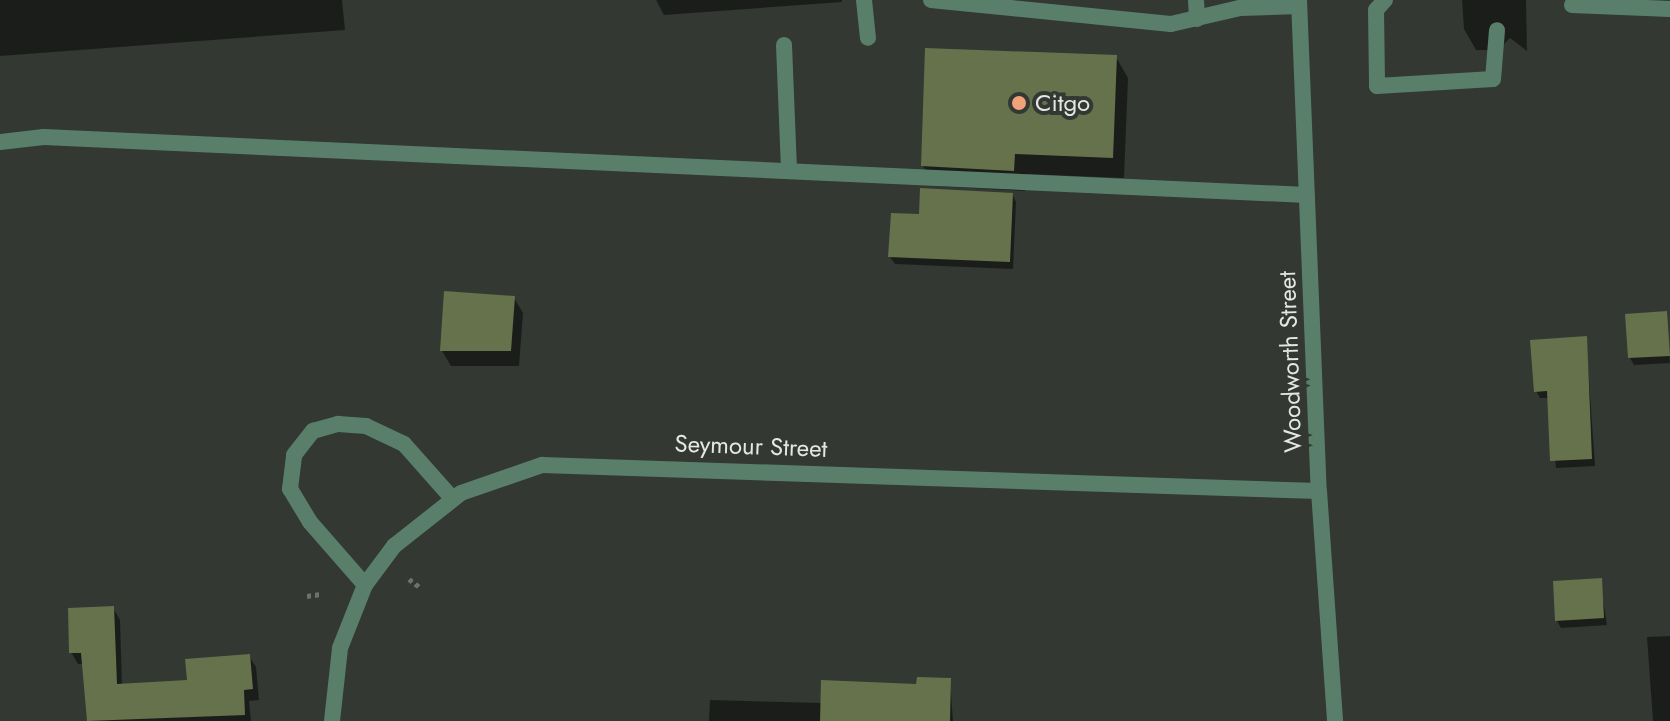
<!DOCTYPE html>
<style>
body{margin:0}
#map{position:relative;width:1670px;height:721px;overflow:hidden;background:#333832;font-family:Jost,sans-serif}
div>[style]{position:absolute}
.shadow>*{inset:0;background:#0007}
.building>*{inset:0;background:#65724c}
.path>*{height:5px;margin-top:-2.5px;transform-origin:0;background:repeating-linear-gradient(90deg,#6d716c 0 4px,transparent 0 8px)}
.service>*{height:16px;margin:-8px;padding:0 8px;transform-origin:8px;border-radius:8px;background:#597f6b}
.minor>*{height:16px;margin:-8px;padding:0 8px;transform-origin:8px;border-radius:8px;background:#597f6b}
.dots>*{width:22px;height:22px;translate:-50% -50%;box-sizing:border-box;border:4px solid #333832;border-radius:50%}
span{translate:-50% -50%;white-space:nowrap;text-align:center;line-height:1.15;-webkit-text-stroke:8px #333832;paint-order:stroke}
.poi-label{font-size:24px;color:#e4e8e4}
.left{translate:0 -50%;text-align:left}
.street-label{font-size:24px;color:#e4e8e4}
</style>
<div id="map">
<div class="shadow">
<i style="clip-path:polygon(0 0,342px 0,345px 30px,0 56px)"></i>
<i style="clip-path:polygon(656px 0,842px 0,842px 2px,664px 15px)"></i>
<i style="clip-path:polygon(1462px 0,1526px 0,1527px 51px,1510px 38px,1498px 50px,1476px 50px,1464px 29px)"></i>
<i style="clip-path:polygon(1116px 57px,1128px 78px,1124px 178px,1026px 174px,1025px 191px,935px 186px,923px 166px)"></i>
<i style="clip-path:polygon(1012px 194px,1016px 202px,1013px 269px,895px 264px,890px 257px)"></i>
<i style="clip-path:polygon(514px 298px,523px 313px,519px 366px,451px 366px,442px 351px)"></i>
<i style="clip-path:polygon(1666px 313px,1670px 363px,1634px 365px,1630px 358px)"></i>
<i style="clip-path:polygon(1586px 338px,1595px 466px,1556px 468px,1549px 398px,1540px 398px,1536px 391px)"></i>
<i style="clip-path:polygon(1600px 580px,1607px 625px,1561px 628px,1557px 621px)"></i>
<i style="clip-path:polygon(113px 608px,120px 620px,122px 686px,189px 681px,249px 656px,256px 667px,259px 700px,249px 701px,251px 721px,89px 721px,84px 664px,78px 664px,71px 652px)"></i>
<i style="clip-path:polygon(1670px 636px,1670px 721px,1653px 721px,1647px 637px)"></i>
<i style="clip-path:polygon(950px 680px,953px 721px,709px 721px,710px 700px,823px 703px)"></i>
</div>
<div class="building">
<i style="clip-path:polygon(925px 48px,1117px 55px,1113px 158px,1015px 154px,1014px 171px,921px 166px)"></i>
<i style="clip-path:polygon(920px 188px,1013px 193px,1010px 262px,888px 257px,891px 213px,919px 214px)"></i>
<i style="clip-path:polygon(444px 291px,515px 296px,511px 351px,440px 351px)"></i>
<i style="clip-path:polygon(1667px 311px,1670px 356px,1628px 358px,1625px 314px)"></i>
<i style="clip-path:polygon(1587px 336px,1592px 459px,1550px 461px,1547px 391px,1534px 392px,1530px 340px)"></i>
<i style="clip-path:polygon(1602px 578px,1604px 618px,1555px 621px,1553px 581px)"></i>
<i style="clip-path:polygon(114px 606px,117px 684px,187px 680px,185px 659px,250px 654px,253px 689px,244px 690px,245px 715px,87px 721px,81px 653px,69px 653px,68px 608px)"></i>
<i style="clip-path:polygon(917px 677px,951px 678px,950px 721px,820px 721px,821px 680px,916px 684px)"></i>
</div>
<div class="path">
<i style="left:409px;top:579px;width:15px;rotate:37deg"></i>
<i style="left:307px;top:596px;width:14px;rotate:-8deg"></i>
</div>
<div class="service">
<i style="left:864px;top:0;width:38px;rotate:84deg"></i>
<i style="left:931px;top:0;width:241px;rotate:5.7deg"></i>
<i style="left:1171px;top:24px;width:71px;rotate:-13.1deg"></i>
<i style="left:1240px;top:8px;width:59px;rotate:-1.9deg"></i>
<i style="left:1196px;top:0;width:19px;rotate:87deg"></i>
<i style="left:1385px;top:0;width:13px;rotate:132deg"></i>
<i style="left:1376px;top:10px;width:76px;rotate:89.2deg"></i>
<i style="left:1377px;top:86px;width:116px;rotate:-3.5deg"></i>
<i style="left:1493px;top:79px;width:49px;rotate:-85.3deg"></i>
<i style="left:1572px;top:5px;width:98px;rotate:2.3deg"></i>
<i style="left:784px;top:45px;width:126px;rotate:87.7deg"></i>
<i style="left:0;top:142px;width:44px;rotate:-6.5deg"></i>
<i style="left:44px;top:137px;width:1264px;rotate:2.63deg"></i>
</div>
<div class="minor">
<i style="left:1299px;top:0;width:491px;rotate:87.7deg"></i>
<i style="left:1319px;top:491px;width:231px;rotate:86deg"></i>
<i style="left:365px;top:585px;width:84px;rotate:-131.1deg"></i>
<i style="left:310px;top:522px;width:39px;rotate:-121deg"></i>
<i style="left:290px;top:489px;width:34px;rotate:-83deg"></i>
<i style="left:294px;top:455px;width:31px;rotate:-52deg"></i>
<i style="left:313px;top:431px;width:26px;rotate:-16deg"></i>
<i style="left:338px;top:424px;width:28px;rotate:4deg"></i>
<i style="left:366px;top:426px;width:42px;rotate:25.3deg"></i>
<i style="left:404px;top:444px;width:72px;rotate:48.4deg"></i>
<i style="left:332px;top:721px;width:73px;rotate:-83.7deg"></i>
<i style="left:340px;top:648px;width:68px;rotate:-68.4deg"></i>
<i style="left:365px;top:585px;width:49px;rotate:-53.4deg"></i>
<i style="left:394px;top:546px;width:85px;rotate:-38.3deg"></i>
<i style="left:461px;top:493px;width:86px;rotate:-19.1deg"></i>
<i style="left:542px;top:465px;width:777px;rotate:1.92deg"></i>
</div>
<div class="dots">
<i style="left:1019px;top:103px;background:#f0a279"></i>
</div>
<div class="poi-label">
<span class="left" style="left:1035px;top:103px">Citgo</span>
</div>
<div class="street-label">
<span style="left:1290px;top:362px;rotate:-92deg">Woodworth Street</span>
<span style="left:751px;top:446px;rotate:2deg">Seymour Street</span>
</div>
</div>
